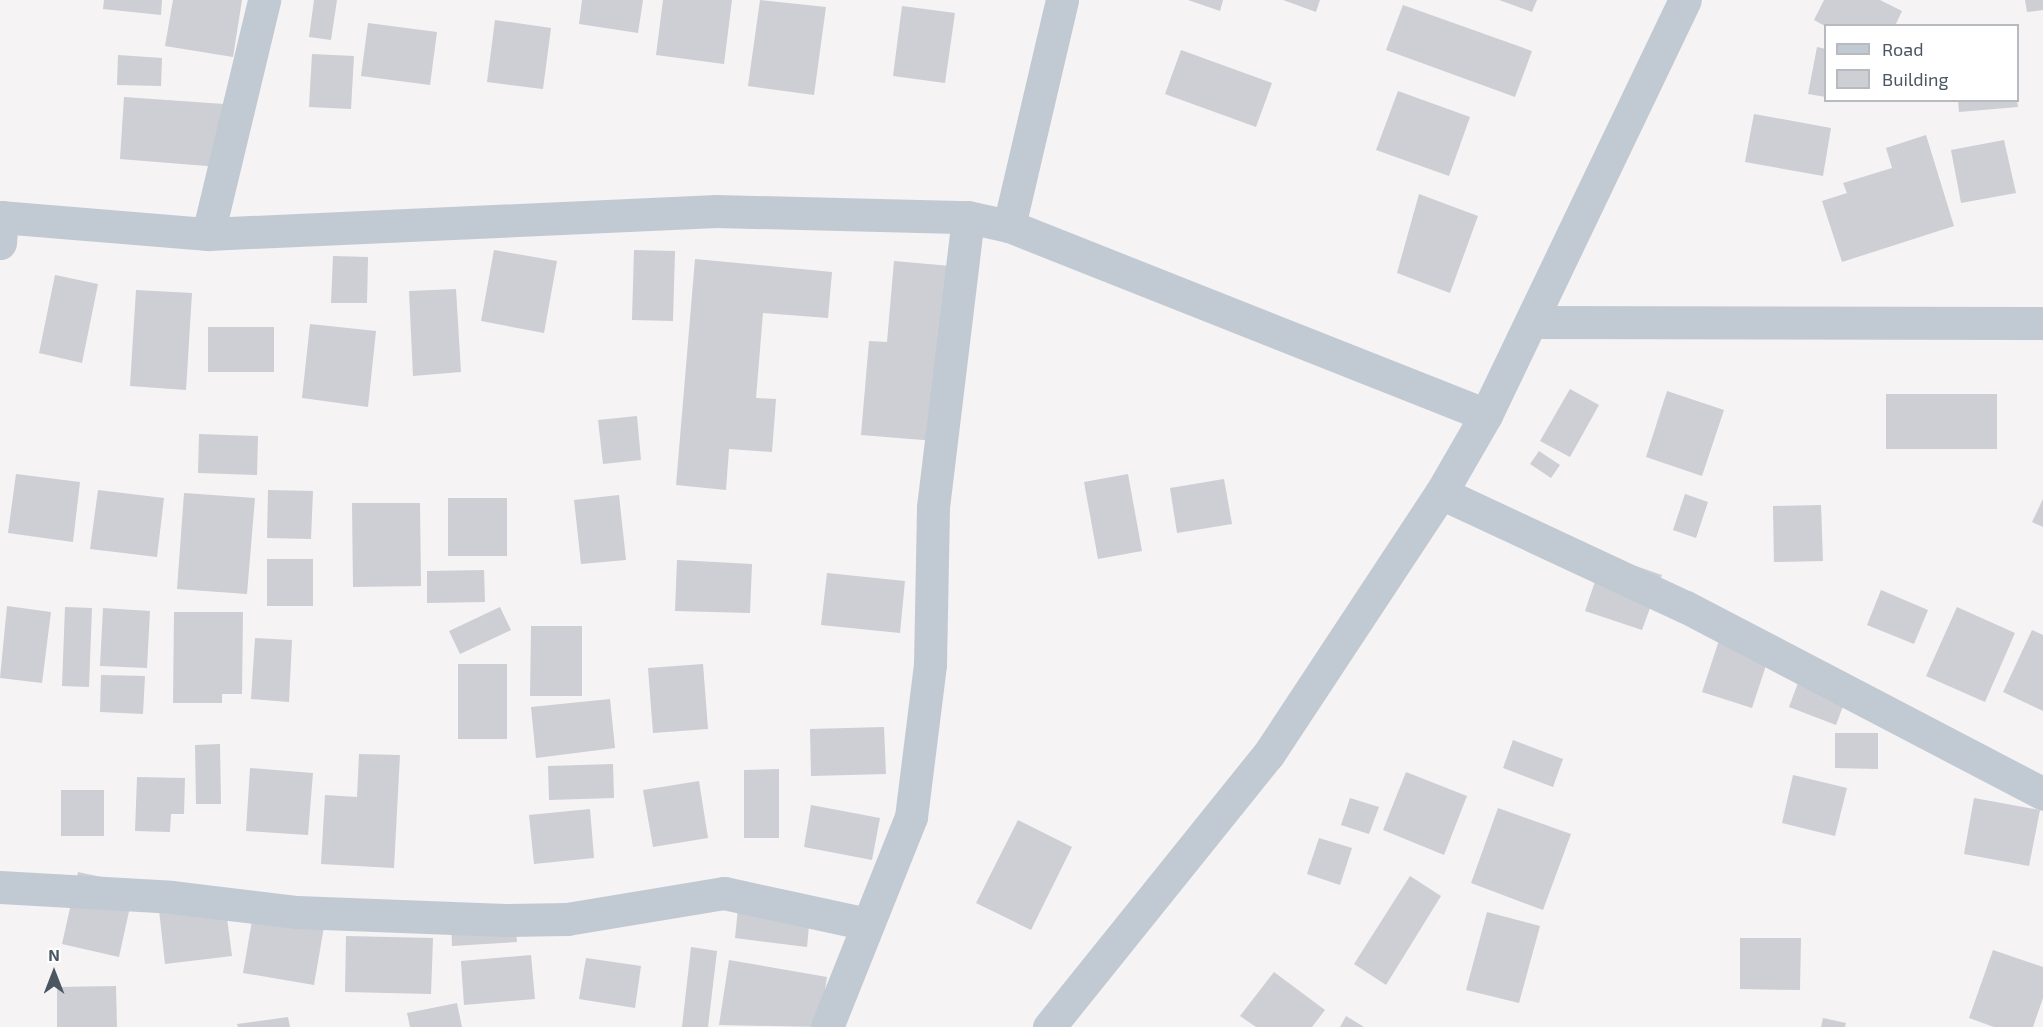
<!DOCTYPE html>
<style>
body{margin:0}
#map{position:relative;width:2043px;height:1027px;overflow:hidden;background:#f5f3f3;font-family:"Exo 2",sans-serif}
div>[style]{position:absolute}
.building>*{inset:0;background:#cdcfd5}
.minor>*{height:33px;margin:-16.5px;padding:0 16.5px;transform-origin:16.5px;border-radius:16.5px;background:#c1cad2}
.tertiary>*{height:33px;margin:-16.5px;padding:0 16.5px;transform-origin:16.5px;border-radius:16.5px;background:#c1cad2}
span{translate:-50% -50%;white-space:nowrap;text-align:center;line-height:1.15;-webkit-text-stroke:6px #fff;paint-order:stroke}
.legend{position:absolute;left:1824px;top:24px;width:195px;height:78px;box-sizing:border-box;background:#fff;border:2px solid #b7bbc0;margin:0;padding:8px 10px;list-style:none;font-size:18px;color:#4a5661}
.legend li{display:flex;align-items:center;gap:12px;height:30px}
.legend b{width:30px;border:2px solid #b7bbc0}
.north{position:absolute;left:24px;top:943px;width:60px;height:60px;-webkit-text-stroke:4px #fff;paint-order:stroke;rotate:0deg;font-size:16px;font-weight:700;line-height:24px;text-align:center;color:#4a5661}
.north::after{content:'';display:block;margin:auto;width:21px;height:27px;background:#4a5661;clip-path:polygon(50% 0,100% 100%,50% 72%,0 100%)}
</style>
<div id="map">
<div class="building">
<i style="clip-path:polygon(104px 0,162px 0,161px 15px,103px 9px)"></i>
<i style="clip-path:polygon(173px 0,242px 0,233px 57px,165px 46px)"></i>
<i style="clip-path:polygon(314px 0,337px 0,331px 40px,309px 37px)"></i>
<i style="clip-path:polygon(582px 0,643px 0,638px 33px,579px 24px)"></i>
<i style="clip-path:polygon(663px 0,732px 0,724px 64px,656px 55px)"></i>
<i style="clip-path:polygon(760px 0,826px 7px,814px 95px,748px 86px)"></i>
<i style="clip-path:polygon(1188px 0,1223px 0,1220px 11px)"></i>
<i style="clip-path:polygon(1283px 0,1320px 0,1316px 12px)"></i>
<i style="clip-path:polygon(1499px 0,1537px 0,1532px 12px)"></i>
<i style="clip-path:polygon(1824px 0,1880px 0,1902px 11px,1895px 26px,1825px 26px,1814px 20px)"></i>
<i style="clip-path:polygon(2025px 0,2043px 0,2043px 10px,2027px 12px)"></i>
<i style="clip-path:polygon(1403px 5px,1532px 51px,1515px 97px,1386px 50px)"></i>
<i style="clip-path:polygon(902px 6px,955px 13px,945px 83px,893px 76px)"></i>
<i style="clip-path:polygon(495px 20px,551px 28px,543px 89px,487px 82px)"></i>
<i style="clip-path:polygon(368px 23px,437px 32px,430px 85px,361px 76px)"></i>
<i style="clip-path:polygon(1817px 47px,1826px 49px,1826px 97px,1808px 94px)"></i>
<i style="clip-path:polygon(1181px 50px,1272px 83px,1256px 127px,1165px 94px)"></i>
<i style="clip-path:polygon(312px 54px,354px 56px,351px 109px,309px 107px)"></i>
<i style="clip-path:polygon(118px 55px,162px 58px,161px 86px,117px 85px)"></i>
<i style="clip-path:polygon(1398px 91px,1470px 117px,1449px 176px,1376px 150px)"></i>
<i style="clip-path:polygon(124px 97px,224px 104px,219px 167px,120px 159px)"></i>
<i style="clip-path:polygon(1958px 100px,2017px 100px,2018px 107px,1959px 112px)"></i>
<i style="clip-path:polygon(1754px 114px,1831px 128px,1823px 176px,1745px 162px)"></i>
<i style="clip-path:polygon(1926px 135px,1954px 226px,1842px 262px,1822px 201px,1847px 193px,1843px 183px,1892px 168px,1886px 148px)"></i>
<i style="clip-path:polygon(2004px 140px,2016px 193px,1961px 203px,1951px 150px)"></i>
<i style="clip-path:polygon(1419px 194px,1478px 216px,1450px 293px,1397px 273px)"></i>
<i style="clip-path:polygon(494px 250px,557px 261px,544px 333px,481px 321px)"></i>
<i style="clip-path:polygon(634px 250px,675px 251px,673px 321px,632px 320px)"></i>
<i style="clip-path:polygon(333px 256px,368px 257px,367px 303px,331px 303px)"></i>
<i style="clip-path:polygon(695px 259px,832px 272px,828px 318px,763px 313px,756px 398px,776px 399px,772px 452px,729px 449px,726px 490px,676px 485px)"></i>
<i style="clip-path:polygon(894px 261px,962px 267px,948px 442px,861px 435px,869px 341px,887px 342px)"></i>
<i style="clip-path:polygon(55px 275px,98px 284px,82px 363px,39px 353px)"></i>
<i style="clip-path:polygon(456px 289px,461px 372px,413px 376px,409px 291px)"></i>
<i style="clip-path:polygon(136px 290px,192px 293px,186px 390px,130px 386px)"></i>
<i style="clip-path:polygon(310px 324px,376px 331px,368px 407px,302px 398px)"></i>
<i style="clip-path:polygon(208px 327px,274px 327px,274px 372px,208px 372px)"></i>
<i style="clip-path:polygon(1570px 389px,1599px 405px,1570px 457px,1540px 441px)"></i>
<i style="clip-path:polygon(1667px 391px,1724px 410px,1702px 476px,1646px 457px)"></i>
<i style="clip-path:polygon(1886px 394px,1997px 394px,1997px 449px,1886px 449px)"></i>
<i style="clip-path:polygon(637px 416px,641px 460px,603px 464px,598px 420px)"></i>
<i style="clip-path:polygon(199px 434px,258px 436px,257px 475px,198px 473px)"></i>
<i style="clip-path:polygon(1539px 451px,1560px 465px,1551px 478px,1530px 464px)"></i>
<i style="clip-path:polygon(16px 474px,80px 482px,73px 542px,8px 533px)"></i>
<i style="clip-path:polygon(1128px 474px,1142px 551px,1098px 559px,1084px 482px)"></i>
<i style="clip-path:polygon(1224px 479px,1232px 524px,1177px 533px,1170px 488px)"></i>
<i style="clip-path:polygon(98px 490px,164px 498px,157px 557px,90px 549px)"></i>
<i style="clip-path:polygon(268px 490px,313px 491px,311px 539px,267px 538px)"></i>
<i style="clip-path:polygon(184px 493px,255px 498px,247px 594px,177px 589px)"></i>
<i style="clip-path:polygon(1685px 494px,1708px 502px,1696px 538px,1673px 530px)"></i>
<i style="clip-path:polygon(619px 495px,626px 560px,581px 564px,574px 500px)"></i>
<i style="clip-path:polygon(448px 498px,507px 498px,507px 556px,448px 556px)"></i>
<i style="clip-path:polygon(2043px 499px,2043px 527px,2032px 522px)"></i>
<i style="clip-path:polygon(352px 503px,420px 503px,421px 586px,353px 587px)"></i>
<i style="clip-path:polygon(1821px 505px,1823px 561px,1774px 562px,1773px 506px)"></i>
<i style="clip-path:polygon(1604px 555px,1662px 575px,1642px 630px,1585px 611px)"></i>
<i style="clip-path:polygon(267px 559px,313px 559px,313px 606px,267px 606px)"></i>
<i style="clip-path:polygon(677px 560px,752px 564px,750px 613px,675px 611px)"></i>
<i style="clip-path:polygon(484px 570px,485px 602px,427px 603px,427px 571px)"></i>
<i style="clip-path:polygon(827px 573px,905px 581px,900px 633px,821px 625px)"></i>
<i style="clip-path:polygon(1881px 590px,1928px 610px,1914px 644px,1867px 625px)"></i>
<i style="clip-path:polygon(7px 606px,51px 612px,42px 683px,0 678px)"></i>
<i style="clip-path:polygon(65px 607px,92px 608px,89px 687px,62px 686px)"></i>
<i style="clip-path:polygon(500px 607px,511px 630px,460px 654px,449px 631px)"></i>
<i style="clip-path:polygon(1957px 607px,2015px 633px,1985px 702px,1926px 676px)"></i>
<i style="clip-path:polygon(103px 608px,150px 611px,147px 668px,100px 666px)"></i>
<i style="clip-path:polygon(174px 612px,243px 612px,242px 694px,222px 694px,222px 703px,173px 703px)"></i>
<i style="clip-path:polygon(1725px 622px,1775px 638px,1752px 708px,1702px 692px)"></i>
<i style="clip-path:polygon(531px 626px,582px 626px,582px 696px,530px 696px)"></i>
<i style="clip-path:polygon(2032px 630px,2043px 635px,2043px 711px,2003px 692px)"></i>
<i style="clip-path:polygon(255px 638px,292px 640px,289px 702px,251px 699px)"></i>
<i style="clip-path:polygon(458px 664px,507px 664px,507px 739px,458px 739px)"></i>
<i style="clip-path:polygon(703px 664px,708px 729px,653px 733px,648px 668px)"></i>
<i style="clip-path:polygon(1805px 664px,1852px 682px,1836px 725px,1789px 707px)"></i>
<i style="clip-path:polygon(101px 675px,145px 676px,143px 714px,100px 712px)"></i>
<i style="clip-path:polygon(610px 699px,615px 748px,536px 758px,531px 707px)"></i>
<i style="clip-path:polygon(884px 727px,886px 774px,811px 776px,810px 729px)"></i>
<i style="clip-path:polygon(1835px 733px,1878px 733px,1878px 769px,1835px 768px)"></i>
<i style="clip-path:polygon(1513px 740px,1563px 759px,1553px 787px,1503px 768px)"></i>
<i style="clip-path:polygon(220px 744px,221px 804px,196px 804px,195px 745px)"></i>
<i style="clip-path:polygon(359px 754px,400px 755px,394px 868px,321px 864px,325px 795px,357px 797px)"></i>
<i style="clip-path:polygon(613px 764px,614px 798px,549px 800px,548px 766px)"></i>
<i style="clip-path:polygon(250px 768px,313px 773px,308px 835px,246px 831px)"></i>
<i style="clip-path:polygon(779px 769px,779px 838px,744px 838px,744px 770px)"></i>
<i style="clip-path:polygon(1406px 772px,1467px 796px,1444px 855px,1383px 830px)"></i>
<i style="clip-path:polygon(1793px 775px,1847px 788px,1835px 836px,1782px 823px)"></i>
<i style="clip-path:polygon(137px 777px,185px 778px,184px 814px,171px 814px,170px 832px,135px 831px)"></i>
<i style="clip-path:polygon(699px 781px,708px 838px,653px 847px,643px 790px)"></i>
<i style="clip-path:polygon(61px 790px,104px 790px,104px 836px,61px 836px)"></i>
<i style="clip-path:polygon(1350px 798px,1379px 807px,1369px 834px,1341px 825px)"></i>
<i style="clip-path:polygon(1974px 798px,2040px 810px,2029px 866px,1964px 854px)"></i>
<i style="clip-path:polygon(811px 805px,880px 818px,872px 860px,804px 847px)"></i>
<i style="clip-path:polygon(1498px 808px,1571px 834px,1543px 910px,1471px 883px)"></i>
<i style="clip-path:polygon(590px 809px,594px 858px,534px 864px,529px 815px)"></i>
<i style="clip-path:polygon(1018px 820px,1072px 847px,1031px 930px,976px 903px)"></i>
<i style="clip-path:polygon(1319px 838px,1352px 848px,1340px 885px,1307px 874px)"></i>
<i style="clip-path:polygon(78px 872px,135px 884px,119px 957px,62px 944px)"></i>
<i style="clip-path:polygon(1410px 876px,1441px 896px,1386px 985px,1354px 964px)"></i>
<i style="clip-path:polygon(739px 898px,811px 905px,807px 947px,735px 938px)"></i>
<i style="clip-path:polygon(225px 903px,232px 956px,165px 964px,159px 910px)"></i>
<i style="clip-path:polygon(255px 903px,326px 915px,314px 985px,243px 973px)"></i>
<i style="clip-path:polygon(1487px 912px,1540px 926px,1519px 1003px,1466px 990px)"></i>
<i style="clip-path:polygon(515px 916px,517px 942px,452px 946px,451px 919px)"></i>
<i style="clip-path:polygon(346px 936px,433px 938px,431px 994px,345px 992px)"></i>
<i style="clip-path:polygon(1740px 938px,1801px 938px,1800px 990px,1740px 989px)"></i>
<i style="clip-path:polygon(691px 947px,717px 951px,708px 1027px,682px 1027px)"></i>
<i style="clip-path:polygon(1993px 950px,2043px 967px,2043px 998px,2033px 1027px,1994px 1027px,1969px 1018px)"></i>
<i style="clip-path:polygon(531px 955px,535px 999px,464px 1005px,461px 961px)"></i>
<i style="clip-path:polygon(586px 958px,641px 966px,635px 1008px,579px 999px)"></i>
<i style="clip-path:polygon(729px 960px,827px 977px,819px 1027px,719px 1025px)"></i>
<i style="clip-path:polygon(1274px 972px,1325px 1010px,1312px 1027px,1256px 1027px,1240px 1016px)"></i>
<i style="clip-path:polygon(116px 986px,117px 1027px,57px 1027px,57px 987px)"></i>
<i style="clip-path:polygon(457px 1003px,462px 1027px,410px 1027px,407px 1013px)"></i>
<i style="clip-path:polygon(1346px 1016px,1364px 1027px,1340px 1027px)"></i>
<i style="clip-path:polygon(288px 1017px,290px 1027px,238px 1027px,237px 1024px)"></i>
<i style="clip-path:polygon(1823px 1018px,1846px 1023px,1845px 1027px,1821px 1027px)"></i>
</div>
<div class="minor">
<i style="left:1009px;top:226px;width:232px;rotate:-76.8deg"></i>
<i style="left:208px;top:234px;width:241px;rotate:-76.5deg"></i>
<i style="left:0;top:243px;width:26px;rotate:-86deg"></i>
<i style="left:1532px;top:322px;width:511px;rotate:0.11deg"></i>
<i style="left:1441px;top:493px;width:270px;rotate:25deg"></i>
<i style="left:1686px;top:607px;width:403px;rotate:27.6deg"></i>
<i style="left:0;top:887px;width:171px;rotate:3.3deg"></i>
<i style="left:171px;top:897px;width:127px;rotate:6.8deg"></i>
<i style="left:297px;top:912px;width:208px;rotate:2.2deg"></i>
<i style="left:505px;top:920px;width:62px;rotate:-0.9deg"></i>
<i style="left:567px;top:919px;width:159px;rotate:-9.4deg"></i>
<i style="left:724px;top:893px;width:146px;rotate:12.2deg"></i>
<i style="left:827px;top:1027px;width:226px;rotate:-68.2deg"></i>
<i style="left:911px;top:817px;width:154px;rotate:-82.9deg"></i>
<i style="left:930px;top:664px;width:157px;rotate:-88.9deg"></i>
<i style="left:933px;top:507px;width:292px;rotate:-83.1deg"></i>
</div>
<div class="tertiary">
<i style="left:0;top:217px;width:209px;rotate:4.7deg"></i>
<i style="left:208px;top:234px;width:509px;rotate:-2.59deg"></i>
<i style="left:716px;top:211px;width:252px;rotate:1.4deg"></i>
<i style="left:968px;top:217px;width:42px;rotate:12.4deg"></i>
<i style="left:1009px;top:226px;width:513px;rotate:21.61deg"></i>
<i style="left:1049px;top:1027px;width:349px;rotate:-51.2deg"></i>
<i style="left:1268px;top:755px;width:314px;rotate:-56.6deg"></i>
<i style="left:1441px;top:493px;width:90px;rotate:-60deg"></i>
<i style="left:1486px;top:415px;width:460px;rotate:-64.4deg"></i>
</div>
<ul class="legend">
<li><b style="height:8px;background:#c1cad2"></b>Road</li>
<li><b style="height:16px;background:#cdcfd5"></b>Building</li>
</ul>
<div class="north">N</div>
</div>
